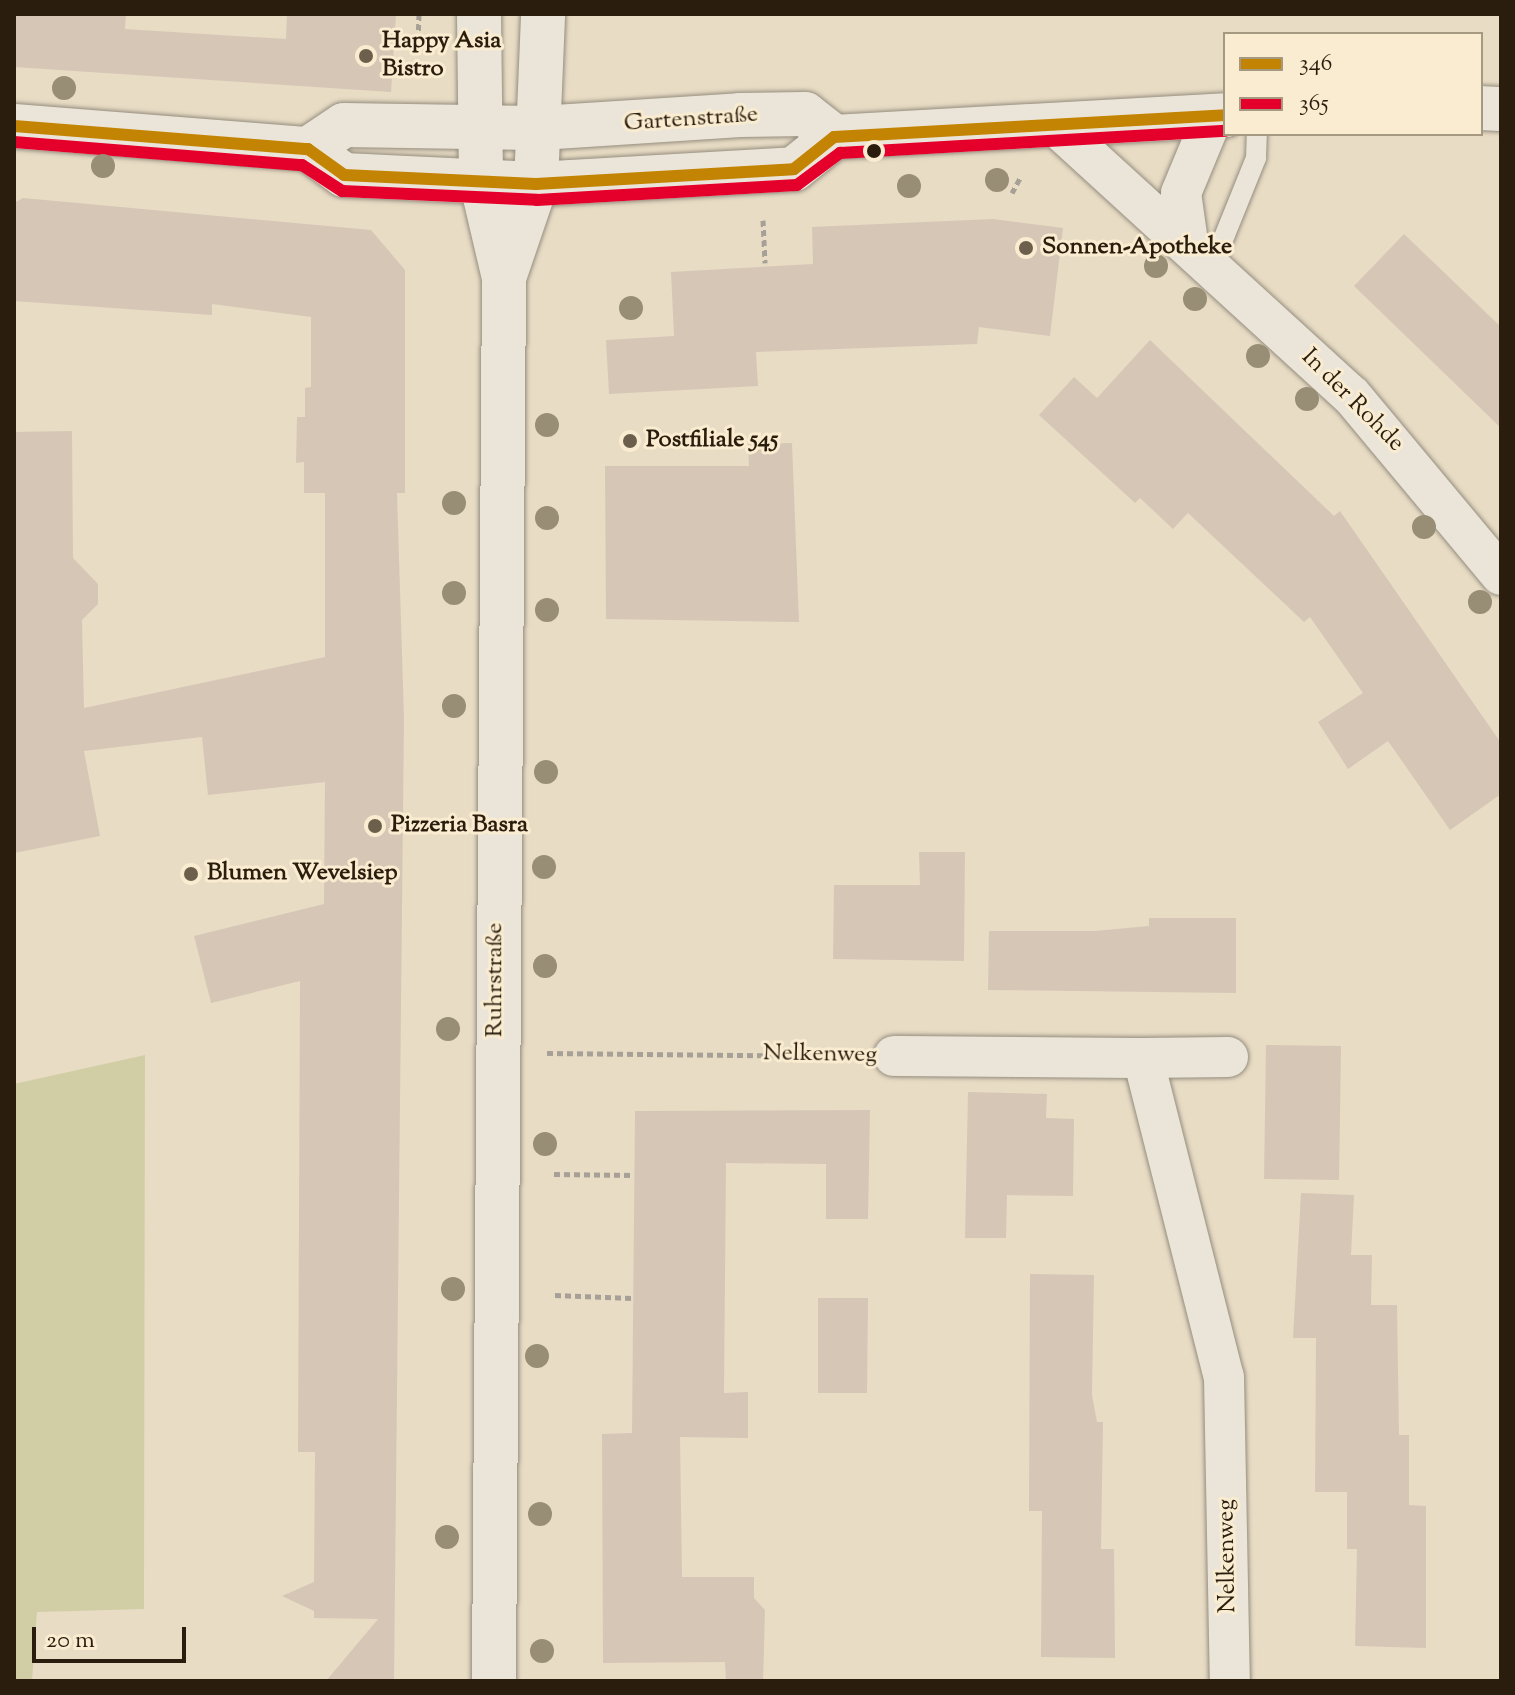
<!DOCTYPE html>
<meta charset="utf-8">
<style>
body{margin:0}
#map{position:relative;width:1515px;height:1695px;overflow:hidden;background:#e8dcc5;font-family:"Sorts Mill Goudy",serif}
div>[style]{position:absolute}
.green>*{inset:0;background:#d1cea6}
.building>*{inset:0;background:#d6c6b6}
.path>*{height:5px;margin-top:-2.5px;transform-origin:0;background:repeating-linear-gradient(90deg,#a6a096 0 6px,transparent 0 10px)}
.roads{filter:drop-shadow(0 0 2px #958d7e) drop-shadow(0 0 2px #958d7e)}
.lane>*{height:20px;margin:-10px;padding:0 10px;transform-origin:10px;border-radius:10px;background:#ebe5d9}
.street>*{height:40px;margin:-20px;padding:0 20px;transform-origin:20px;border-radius:20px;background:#ebe5d9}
.secondary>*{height:44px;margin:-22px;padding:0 22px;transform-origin:22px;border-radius:22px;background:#ebe5d9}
.bus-1>*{height:12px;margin:-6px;padding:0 6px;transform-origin:6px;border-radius:6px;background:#c48403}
.bus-2>*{height:12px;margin:-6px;padding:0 6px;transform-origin:6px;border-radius:6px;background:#e4002b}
.trees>*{width:24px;height:24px;margin:-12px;border-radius:50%;background:#988e75}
.dots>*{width:22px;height:22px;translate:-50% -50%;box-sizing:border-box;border:4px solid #f9ecd0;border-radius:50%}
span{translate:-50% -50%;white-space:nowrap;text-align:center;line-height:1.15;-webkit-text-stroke:6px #f9ecd0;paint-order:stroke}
.poi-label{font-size:24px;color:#2a1d0d;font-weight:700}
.left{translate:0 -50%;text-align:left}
.street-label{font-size:24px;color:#2a1d0d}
.frame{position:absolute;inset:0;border:16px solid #2a1d0d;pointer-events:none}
.legend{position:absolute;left:1223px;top:32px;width:260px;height:104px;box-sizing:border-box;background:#f9ecd0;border:2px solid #a69982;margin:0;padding:10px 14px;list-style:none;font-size:24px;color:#2a1d0d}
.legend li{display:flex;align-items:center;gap:16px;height:40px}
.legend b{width:40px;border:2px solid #a69982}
.scale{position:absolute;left:32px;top:1627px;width:154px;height:36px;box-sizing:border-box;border:4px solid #2a1d0d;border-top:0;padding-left:10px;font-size:24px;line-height:28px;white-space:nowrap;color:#2a1d0d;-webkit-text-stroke:6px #f9ecd0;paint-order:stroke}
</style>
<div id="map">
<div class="green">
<i style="clip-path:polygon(145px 1055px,144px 1609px,37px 1612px,32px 1681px,14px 1681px,14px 1084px)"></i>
</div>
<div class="building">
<i style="clip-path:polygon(14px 14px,126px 14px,125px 29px,286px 39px,287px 14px,396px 14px,391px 92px,14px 67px)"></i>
<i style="clip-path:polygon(23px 198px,371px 230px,405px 270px,405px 493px,397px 493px,404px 718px,394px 1681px,326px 1681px,378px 1619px,314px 1618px,314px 1611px,282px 1596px,314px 1582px,315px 1452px,298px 1452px,300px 981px,211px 1003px,194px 936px,324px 904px,325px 782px,208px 795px,202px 737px,84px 751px,100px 836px,14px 853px,14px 432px,72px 431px,73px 558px,98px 584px,98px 604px,82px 620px,84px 708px,325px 657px,325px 493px,304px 493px,304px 462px,296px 463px,297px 417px,305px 417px,305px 388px,311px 387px,311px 317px,212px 304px,212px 315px,14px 301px,14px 203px)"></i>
<i style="clip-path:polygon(993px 219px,1063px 228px,1050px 336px,979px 327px,977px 344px,756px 352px,758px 386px,609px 394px,606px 340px,674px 336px,671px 272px,813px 264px,812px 227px)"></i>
<i style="clip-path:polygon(1404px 234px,1501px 327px,1501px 428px,1354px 286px)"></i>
<i style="clip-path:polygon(1150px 340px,1334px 516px,1340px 511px,1501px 743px,1501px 794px,1450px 830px,1388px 741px,1348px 769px,1318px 722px,1363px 693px,1310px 617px,1304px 622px,1188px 513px,1173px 529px,1140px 498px,1135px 503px,1039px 415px,1074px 377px,1097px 398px)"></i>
<i style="clip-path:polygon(792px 443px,799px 622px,606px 619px,605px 466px,749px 466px,748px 444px)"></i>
<i style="clip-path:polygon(919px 852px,965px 852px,964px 961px,833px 959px,834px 885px,920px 885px)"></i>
<i style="clip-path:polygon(1149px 918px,1236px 918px,1236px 993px,988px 990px,989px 931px,1095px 931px,1149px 926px)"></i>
<i style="clip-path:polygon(1266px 1045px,1341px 1046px,1339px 1180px,1264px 1179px)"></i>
<i style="clip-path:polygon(968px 1092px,1047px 1094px,1046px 1118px,1074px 1119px,1073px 1196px,1007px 1195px,1006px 1238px,965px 1238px)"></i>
<i style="clip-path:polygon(870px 1110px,868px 1219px,826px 1219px,826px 1164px,726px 1163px,724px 1393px,748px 1392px,748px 1438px,680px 1437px,682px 1577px,754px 1577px,754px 1598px,765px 1610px,763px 1681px,726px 1681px,725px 1662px,603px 1663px,602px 1434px,632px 1433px,635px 1111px)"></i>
<i style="clip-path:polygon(1301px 1193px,1354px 1195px,1351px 1255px,1372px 1255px,1371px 1305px,1397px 1305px,1399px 1435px,1409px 1435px,1409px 1505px,1426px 1506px,1426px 1648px,1355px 1646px,1357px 1549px,1347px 1549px,1347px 1492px,1315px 1492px,1316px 1338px,1293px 1338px)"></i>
<i style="clip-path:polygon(1030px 1274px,1094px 1275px,1092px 1395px,1097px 1422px,1103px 1422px,1101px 1549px,1114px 1549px,1115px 1658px,1041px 1657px,1042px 1511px,1029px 1511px)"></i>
<i style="clip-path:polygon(818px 1298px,868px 1298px,867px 1393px,818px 1393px)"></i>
</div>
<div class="path">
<i style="left:419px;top:14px;width:33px;rotate:92deg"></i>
<i style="left:418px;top:47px;width:13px;rotate:-4deg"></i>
<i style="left:1012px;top:193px;width:19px;rotate:-62deg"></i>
<i style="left:763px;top:220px;width:43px;rotate:87.3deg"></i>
<i style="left:547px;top:1053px;width:302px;rotate:0.6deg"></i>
<i style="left:554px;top:1174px;width:80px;rotate:0.7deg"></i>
<i style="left:555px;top:1295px;width:77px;rotate:2.2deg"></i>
</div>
<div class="roads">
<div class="lane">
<i style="left:1212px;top:267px;width:118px;rotate:-68deg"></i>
<i style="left:1256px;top:158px;width:24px;rotate:-88deg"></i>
</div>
<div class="street">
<i style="left:1057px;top:127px;width:398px;rotate:42.4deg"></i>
<i style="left:1351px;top:395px;width:234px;rotate:50.2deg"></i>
<i style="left:1188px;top:242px;width:49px;rotate:-98.1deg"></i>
<i style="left:1181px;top:193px;width:83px;rotate:-67.4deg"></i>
<i style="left:894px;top:1056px;width:249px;rotate:0.5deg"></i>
<i style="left:1143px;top:1058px;width:329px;rotate:75.8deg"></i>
<i style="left:1224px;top:1377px;width:304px;rotate:88.9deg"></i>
<i style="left:1143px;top:1058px;width:85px;rotate:-0.7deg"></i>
</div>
<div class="secondary">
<i style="left:479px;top:14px;width:166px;rotate:89.3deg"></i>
<i style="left:481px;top:180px;width:101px;rotate:76.8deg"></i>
<i style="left:504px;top:278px;width:1403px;rotate:90.41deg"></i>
<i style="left:1481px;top:108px;width:20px;rotate:3deg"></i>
<i style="left:14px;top:126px;width:295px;rotate:4.5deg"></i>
<i style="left:308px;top:149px;width:44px;rotate:35.8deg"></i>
<i style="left:344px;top:175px;width:192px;rotate:2.7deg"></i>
<i style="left:536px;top:184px;width:258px;rotate:-3.3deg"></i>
<i style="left:794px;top:169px;width:51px;rotate:-38.7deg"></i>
<i style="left:834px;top:137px;width:392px;rotate:-3.2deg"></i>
<i style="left:308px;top:149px;width:43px;rotate:-33.7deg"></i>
<i style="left:344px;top:125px;width:196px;rotate:0.9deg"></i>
<i style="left:540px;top:128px;width:200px;rotate:-3.7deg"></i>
<i style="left:740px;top:115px;width:65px;rotate:-0.9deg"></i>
<i style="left:805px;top:114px;width:37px;rotate:38deg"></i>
<i style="left:504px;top:278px;width:99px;rotate:-71.2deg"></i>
<i style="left:536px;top:184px;width:170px;rotate:-87.6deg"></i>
</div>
</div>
<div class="bus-1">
<i style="left:14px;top:126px;width:295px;rotate:4.5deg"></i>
<i style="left:308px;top:149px;width:44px;rotate:35.8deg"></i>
<i style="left:344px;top:175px;width:192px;rotate:2.7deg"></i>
<i style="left:536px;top:184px;width:258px;rotate:-3.3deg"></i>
<i style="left:794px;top:169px;width:51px;rotate:-38.7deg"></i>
<i style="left:834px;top:137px;width:392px;rotate:-3.2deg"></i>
</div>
<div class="bus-2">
<i style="left:14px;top:142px;width:289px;rotate:4.6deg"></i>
<i style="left:302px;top:165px;width:48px;rotate:33deg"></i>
<i style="left:342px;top:191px;width:195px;rotate:2.6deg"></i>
<i style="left:537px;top:200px;width:260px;rotate:-3.3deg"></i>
<i style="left:797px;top:185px;width:54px;rotate:-36.7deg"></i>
<i style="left:840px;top:153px;width:386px;rotate:-3.3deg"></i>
</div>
<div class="trees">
<i style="left:64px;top:88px"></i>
<i style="left:103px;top:166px"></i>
<i style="left:997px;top:180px"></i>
<i style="left:909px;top:186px"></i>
<i style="left:1156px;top:266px"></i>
<i style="left:1195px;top:299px"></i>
<i style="left:631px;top:308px"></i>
<i style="left:1258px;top:356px"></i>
<i style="left:1307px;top:399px"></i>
<i style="left:547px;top:425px"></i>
<i style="left:454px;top:503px"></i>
<i style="left:547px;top:518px"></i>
<i style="left:1424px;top:527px"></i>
<i style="left:454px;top:593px"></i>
<i style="left:1480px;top:602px"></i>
<i style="left:547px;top:610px"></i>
<i style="left:454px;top:706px"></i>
<i style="left:546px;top:772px"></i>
<i style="left:544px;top:867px"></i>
<i style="left:545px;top:966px"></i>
<i style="left:448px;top:1029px"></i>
<i style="left:545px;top:1144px"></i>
<i style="left:453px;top:1289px"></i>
<i style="left:537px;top:1356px"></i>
<i style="left:540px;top:1514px"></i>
<i style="left:447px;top:1537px"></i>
<i style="left:542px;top:1651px"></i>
</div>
<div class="dots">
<i style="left:366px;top:56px;background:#6c604d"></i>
<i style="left:874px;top:151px;background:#2a1d0d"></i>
<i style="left:1026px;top:248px;background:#6c604d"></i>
<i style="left:630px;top:441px;background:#6c604d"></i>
<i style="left:375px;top:826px;background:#6c604d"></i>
<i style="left:191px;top:874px;background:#6c604d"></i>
</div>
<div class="poi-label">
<span class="left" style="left:382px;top:56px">Happy Asia<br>Bistro</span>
<span class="left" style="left:1042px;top:248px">Sonnen-Apotheke</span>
<span class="left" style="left:646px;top:441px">Postfiliale 545</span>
<span class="left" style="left:391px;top:826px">Pizzeria Basra</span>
<span class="left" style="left:207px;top:874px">Blumen Wevelsiep</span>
</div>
<div class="street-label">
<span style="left:691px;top:120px;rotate:-4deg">Gartenstraße</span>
<span style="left:1352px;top:401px;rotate:45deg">In der Rohde</span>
<span style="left:496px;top:980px;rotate:-90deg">Ruhrstraße</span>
<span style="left:820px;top:1055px;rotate:1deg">Nelkenweg</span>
<span style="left:1228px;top:1556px;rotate:-91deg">Nelkenweg</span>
</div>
<div class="frame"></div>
<ul class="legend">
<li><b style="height:10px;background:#c48403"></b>346</li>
<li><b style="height:10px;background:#e4002b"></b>365</li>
</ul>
<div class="scale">20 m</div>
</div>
